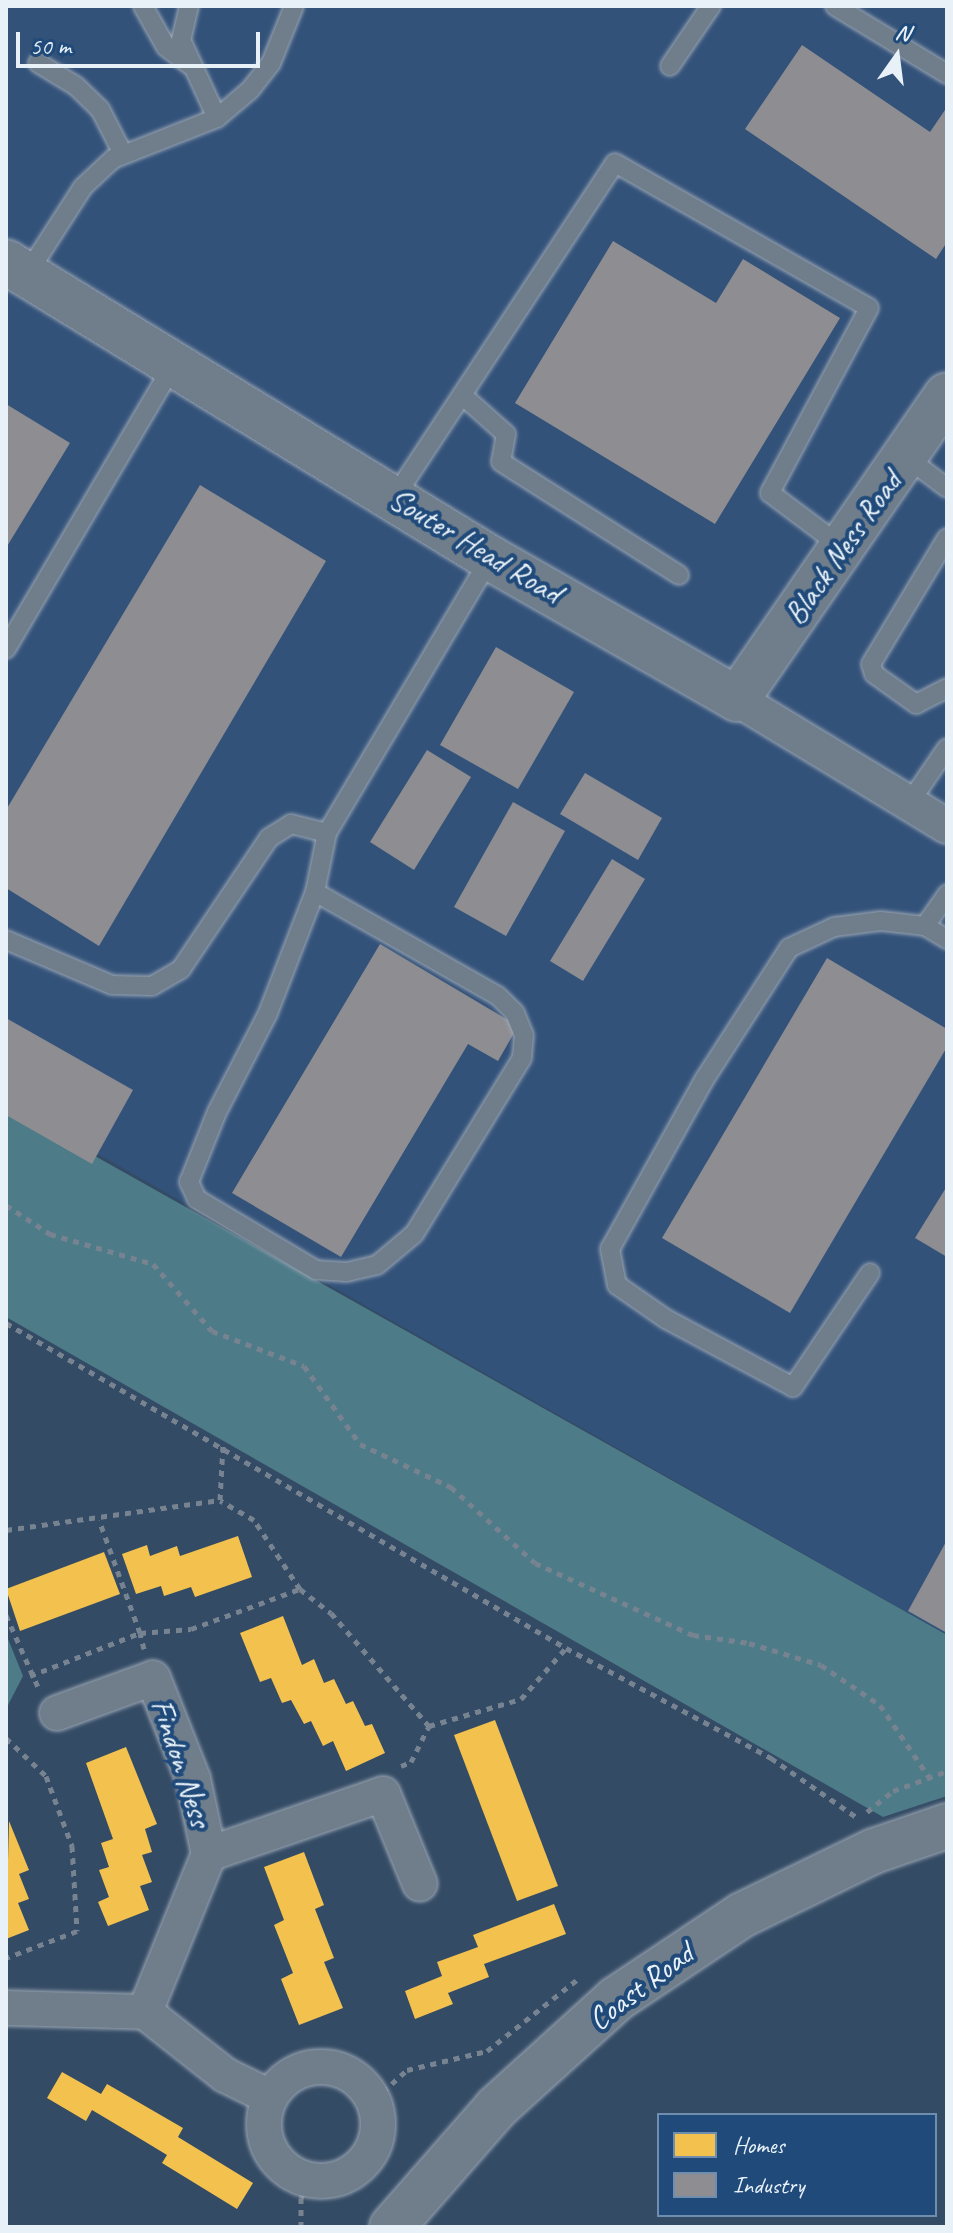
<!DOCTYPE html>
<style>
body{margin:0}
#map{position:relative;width:953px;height:2233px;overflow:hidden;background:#344b65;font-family:Caveat,sans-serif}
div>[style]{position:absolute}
.built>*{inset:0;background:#33527a}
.green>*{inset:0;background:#4d7b88}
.homes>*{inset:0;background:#f2c14e}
.industry>*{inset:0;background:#8d8d92}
.path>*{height:5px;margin-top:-2.5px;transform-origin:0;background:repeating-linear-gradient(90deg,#778390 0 6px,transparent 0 12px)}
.roads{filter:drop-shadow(0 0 2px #9aa6b3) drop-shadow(0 0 2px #9aa6b3)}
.lane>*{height:18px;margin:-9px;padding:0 9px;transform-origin:9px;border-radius:9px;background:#707e8c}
.street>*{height:34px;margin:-17px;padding:0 17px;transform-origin:17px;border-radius:17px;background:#707e8c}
.street>.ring{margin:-17px;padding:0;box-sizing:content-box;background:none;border:34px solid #707e8c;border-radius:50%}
.secondary>*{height:44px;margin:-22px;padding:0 22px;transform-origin:22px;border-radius:22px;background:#707e8c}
span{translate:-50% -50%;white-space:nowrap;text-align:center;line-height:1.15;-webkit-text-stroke:8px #1f4a7a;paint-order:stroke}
.street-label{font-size:32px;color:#e8f1f8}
.frame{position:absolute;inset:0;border:8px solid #e8f1f8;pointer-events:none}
.legend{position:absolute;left:657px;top:2113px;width:280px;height:104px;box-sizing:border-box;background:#1f4a7a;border:2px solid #6f8dac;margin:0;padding:10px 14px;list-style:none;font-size:24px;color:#e8f1f8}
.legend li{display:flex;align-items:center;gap:16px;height:40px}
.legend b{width:40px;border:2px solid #6f8dac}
.north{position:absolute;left:857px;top:16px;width:80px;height:80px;-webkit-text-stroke:6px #1f4a7a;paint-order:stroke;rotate:14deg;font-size:22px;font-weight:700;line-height:32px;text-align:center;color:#e8f1f8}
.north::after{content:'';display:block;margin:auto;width:28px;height:36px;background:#e8f1f8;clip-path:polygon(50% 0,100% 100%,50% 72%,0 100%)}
.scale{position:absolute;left:16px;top:32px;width:244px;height:36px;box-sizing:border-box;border:4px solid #e8f1f8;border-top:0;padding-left:10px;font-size:24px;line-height:28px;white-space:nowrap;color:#e8f1f8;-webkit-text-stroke:6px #1f4a7a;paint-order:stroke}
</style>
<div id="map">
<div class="built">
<i style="clip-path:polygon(6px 6px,947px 6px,947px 1635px,6px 1102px)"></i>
</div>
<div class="green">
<i style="clip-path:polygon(6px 1106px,947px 1635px,947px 1796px,883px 1817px,6px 1317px)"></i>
<i style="clip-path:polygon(6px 1634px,23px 1676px,6px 1709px)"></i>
</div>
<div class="homes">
<i style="clip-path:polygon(238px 1536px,252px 1577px,195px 1597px,191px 1587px,164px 1596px,161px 1586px,136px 1594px,122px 1554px,147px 1545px,150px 1556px,177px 1546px,180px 1556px)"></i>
<i style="clip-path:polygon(104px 1552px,120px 1594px,20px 1631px,6px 1589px)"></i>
<i style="clip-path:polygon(283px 1616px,302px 1665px,314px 1659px,324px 1683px,334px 1679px,346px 1704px,353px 1701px,365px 1726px,372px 1724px,385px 1753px,346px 1771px,333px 1741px,323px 1746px,311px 1721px,304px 1724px,291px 1700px,282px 1703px,271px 1678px,260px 1682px,240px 1633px)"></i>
<i style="clip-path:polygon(495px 1720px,558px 1886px,517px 1901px,454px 1735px)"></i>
<i style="clip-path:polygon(126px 1747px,157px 1824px,145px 1829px,152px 1852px,142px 1855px,152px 1882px,140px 1886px,149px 1910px,108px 1926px,98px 1902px,109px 1897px,99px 1870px,109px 1867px,101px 1843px,113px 1839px,86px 1763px)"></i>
<i style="clip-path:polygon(9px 1821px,29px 1870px,19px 1874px,29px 1899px,18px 1903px,29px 1930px,6px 1939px)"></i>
<i style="clip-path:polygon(304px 1852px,324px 1905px,315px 1909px,334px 1958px,324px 1962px,343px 2008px,299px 2025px,281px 1979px,293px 1973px,274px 1925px,284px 1920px,264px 1867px)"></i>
<i style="clip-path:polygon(554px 1904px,566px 1934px,484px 1964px,489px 1977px,448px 1993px,453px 2004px,415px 2019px,405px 1991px,442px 1976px,437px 1962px,478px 1947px,473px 1935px)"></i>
<i style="clip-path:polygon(62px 2072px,101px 2094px,107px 2084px,183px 2128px,178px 2137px,253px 2183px,237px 2209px,162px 2163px,167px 2155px,129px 2132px,92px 2110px,86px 2121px,47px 2098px)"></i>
</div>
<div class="industry">
<i style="clip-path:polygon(802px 45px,930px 132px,947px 107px,947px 242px,936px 259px,745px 129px)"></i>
<i style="clip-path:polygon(613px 241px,716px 303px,743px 259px,840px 318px,715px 524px,515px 403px)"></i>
<i style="clip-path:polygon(6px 404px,70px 443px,6px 548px)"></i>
<i style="clip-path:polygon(200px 485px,326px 561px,99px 946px,6px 888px,6px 810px)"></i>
<i style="clip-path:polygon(496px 647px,574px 692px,518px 789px,440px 745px)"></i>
<i style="clip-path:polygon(427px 750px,471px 777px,414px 870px,370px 842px)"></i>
<i style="clip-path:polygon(585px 773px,662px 818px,638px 860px,560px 814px)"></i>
<i style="clip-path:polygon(513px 802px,565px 831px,506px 936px,454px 907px)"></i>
<i style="clip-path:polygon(612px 859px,645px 879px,583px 981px,550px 961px)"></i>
<i style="clip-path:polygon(380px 944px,518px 1026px,498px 1061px,468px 1044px,341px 1257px,232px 1193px)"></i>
<i style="clip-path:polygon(827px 958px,947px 1029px,947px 1047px,790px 1313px,662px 1238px)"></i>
<i style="clip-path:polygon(6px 1018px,133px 1090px,92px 1164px,6px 1115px)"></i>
<i style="clip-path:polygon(947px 1186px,947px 1257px,915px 1238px)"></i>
<i style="clip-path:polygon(947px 1540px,947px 1633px,908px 1611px)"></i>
</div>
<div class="path">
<i style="left:6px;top:1205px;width:53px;rotate:33.4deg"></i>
<i style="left:50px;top:1234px;width:107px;rotate:16.2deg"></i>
<i style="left:153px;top:1264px;width:89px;rotate:48.6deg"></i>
<i style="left:212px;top:1331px;width:98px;rotate:20.8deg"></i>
<i style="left:304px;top:1366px;width:96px;rotate:54.3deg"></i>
<i style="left:360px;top:1444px;width:101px;rotate:25.3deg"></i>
<i style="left:451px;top:1487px;width:113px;rotate:42.1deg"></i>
<i style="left:535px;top:1563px;width:174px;rotate:24.5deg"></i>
<i style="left:693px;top:1635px;width:57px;rotate:8.1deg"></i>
<i style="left:749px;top:1643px;width:75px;rotate:17deg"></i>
<i style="left:821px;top:1665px;width:71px;rotate:34.1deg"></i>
<i style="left:880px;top:1705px;width:87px;rotate:55.8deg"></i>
<i style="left:6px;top:1323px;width:647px;rotate:30.13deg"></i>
<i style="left:566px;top:1648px;width:233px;rotate:28.2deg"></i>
<i style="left:771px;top:1758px;width:107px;rotate:34.7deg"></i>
<i style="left:6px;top:1530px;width:216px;rotate:-8deg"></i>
<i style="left:300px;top:1589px;width:39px;rotate:38deg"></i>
<i style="left:331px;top:1613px;width:150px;rotate:49.1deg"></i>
<i style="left:6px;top:1615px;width:79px;rotate:66deg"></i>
<i style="left:144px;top:1649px;width:16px;rotate:-104deg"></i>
<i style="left:140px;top:1633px;width:51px;rotate:-4.5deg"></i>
<i style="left:191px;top:1629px;width:116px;rotate:-20.2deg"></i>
<i style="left:300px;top:1589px;width:83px;rotate:-123.7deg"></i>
<i style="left:254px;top:1520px;width:39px;rotate:-150deg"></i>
<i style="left:220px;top:1500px;width:56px;rotate:-86.9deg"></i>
<i style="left:30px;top:1676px;width:118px;rotate:-21.4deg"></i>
<i style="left:140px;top:1633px;width:120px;rotate:-109.9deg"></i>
<i style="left:6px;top:1738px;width:55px;rotate:43.5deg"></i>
<i style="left:46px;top:1776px;width:75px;rotate:69.6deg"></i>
<i style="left:72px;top:1846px;width:85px;rotate:86.6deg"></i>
<i style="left:77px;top:1931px;width:76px;rotate:159.2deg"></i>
<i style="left:401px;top:1766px;width:11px;rotate:-22deg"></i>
<i style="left:411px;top:1762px;width:40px;rotate:-63.4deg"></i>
<i style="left:429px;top:1726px;width:96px;rotate:-16.4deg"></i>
<i style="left:521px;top:1699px;width:68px;rotate:-48.6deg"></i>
<i style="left:867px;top:1812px;width:33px;rotate:-39deg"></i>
<i style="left:893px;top:1791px;width:58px;rotate:-20.3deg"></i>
<i style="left:374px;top:2100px;width:45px;rotate:-42.3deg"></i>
<i style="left:407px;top:2070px;width:82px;rotate:-13.4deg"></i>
<i style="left:487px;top:2051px;width:116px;rotate:-38.4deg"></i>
<i style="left:301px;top:2227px;width:29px;rotate:-90deg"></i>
<i style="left:301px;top:2198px;width:19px;rotate:-65deg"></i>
</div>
<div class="roads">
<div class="lane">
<i style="left:143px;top:6px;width:47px;rotate:60.7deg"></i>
<i style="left:166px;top:47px;width:30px;rotate:37deg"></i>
<i style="left:189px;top:6px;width:35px;rotate:103deg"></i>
<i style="left:181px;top:40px;width:86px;rotate:65.2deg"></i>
<i style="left:835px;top:6px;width:131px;rotate:31.3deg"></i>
<i style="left:38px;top:63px;width:44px;rotate:31.2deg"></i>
<i style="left:76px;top:86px;width:33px;rotate:44deg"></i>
<i style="left:100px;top:109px;width:51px;rotate:62.9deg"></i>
<i style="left:670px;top:66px;width:73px;rotate:-55.7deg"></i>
<i style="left:27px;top:274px;width:103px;rotate:-57.2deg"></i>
<i style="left:83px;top:187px;width:41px;rotate:-43deg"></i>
<i style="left:113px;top:159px;width:112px;rotate:-21.5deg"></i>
<i style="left:217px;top:118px;width:43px;rotate:-40.3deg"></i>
<i style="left:250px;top:90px;width:34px;rotate:-52deg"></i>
<i style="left:271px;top:63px;width:61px;rotate:-68deg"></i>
<i style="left:462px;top:395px;width:59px;rotate:41.6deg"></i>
<i style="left:506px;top:434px;width:28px;rotate:100deg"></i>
<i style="left:501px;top:462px;width:211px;rotate:32.4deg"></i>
<i style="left:906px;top:457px;width:51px;rotate:37.1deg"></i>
<i style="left:394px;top:498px;width:401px;rotate:-56.6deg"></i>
<i style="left:615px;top:163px;width:292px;rotate:29.7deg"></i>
<i style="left:869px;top:308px;width:210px;rotate:118.2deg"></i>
<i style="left:770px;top:493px;width:90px;rotate:36.9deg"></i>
<i style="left:947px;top:538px;width:147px;rotate:121.1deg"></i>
<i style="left:871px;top:664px;width:10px;rotate:73deg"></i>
<i style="left:874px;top:674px;width:52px;rotate:35.5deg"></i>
<i style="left:916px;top:704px;width:35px;rotate:-27deg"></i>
<i style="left:6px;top:649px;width:329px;rotate:-59.5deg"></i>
<i style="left:910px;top:802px;width:65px;rotate:-55.6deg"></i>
<i style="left:315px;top:892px;width:210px;rotate:29.6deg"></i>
<i style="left:498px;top:996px;width:24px;rotate:45deg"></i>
<i style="left:515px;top:1013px;width:24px;rotate:68deg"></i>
<i style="left:524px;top:1035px;width:23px;rotate:95deg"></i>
<i style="left:522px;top:1058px;width:206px;rotate:121.5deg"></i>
<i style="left:414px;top:1234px;width:48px;rotate:140deg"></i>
<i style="left:377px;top:1265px;width:32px;rotate:167deg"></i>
<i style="left:346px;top:1272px;width:30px;rotate:-176deg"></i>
<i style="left:316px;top:1270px;width:139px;rotate:-149.2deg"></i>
<i style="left:197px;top:1199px;width:19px;rotate:-115deg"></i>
<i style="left:189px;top:1182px;width:75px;rotate:-68.2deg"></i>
<i style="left:217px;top:1112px;width:111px;rotate:-62.7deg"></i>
<i style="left:268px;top:1013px;width:130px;rotate:-68.8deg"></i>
<i style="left:315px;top:892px;width:60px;rotate:-78.5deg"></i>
<i style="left:327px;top:833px;width:320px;rotate:-59.3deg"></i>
<i style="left:925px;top:926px;width:26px;rotate:31deg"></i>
<i style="left:6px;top:940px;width:115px;rotate:23deg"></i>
<i style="left:112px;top:985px;width:40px;rotate:1.4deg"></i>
<i style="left:152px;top:986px;width:34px;rotate:-30deg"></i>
<i style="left:181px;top:969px;width:158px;rotate:-56.1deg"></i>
<i style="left:269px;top:838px;width:26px;rotate:-32deg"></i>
<i style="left:291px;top:824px;width:37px;rotate:14deg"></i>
<i style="left:870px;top:1273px;width:138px;rotate:124deg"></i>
<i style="left:793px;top:1387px;width:144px;rotate:-151.8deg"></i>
<i style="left:666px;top:1319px;width:60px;rotate:-145.2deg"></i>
<i style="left:617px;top:1285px;width:37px;rotate:-101deg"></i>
<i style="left:610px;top:1249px;width:193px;rotate:-60.9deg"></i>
<i style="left:704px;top:1080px;width:157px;rotate:-57.2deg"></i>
<i style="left:789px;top:948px;width:50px;rotate:-25deg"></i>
<i style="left:834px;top:927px;width:47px;rotate:-7.3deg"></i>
<i style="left:881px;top:921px;width:44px;rotate:6.5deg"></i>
<i style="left:925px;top:926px;width:39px;rotate:-55deg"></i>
</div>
<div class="street">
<i style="left:737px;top:699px;width:245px;rotate:31.2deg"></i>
<i style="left:57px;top:1713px;width:102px;rotate:-20deg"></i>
<i style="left:153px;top:1678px;width:109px;rotate:68.4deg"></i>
<i style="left:193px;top:1779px;width:77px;rotate:78deg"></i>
<i style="left:209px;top:1854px;width:170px;rotate:112.1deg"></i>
<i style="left:209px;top:1854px;width:184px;rotate:-19deg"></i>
<i style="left:383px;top:1794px;width:97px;rotate:67.7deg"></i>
<i style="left:6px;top:2008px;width:139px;rotate:1.6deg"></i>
<i style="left:145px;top:2012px;width:102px;rotate:38.2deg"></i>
<i style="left:225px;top:2075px;width:50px;rotate:26.1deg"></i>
<i class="ring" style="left:264px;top:2067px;width:80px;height:80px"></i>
</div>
<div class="secondary">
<i style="left:6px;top:262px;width:567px;rotate:31.45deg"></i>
<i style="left:490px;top:558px;width:284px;rotate:29.7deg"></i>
<i style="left:737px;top:699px;width:369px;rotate:-55.4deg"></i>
<i style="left:392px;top:2227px;width:158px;rotate:-48.8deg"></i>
<i style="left:496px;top:2108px;width:162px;rotate:-42.2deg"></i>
<i style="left:616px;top:1999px;width:151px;rotate:-33.7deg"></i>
<i style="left:742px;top:1915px;width:147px;rotate:-25.9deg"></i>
<i style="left:874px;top:1851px;width:77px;rotate:-18.9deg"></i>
</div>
</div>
<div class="street-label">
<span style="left:475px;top:546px;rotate:31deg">Souter Head Road</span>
<span style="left:843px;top:548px;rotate:-55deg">Black Ness Road</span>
<span style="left:181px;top:1763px;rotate:72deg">Findon Ness</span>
<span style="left:641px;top:1987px;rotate:-37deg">Coast Road</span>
</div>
<div class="frame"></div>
<ul class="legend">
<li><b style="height:22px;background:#f2c14e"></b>Homes</li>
<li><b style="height:22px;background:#8d8d92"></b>Industry</li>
</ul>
<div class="north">N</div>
<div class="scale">50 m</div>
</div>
